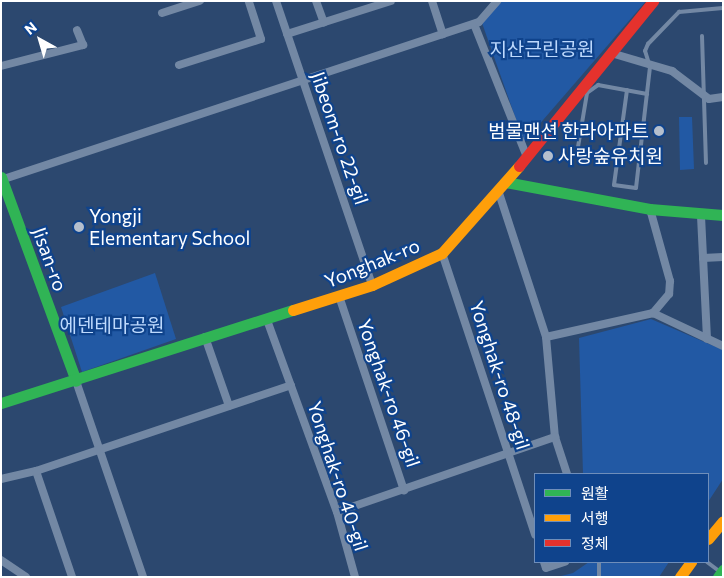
<!DOCTYPE html>
<meta charset="utf-8">
<style>
body{margin:0}
#map{position:relative;width:724px;height:578px;overflow:hidden;background:#2c486f;font-family:Commissioner,"Noto Sans KR",sans-serif}
div>[style]{position:absolute}
.green>*{inset:0;background:#2259a4}
.lane>*{height:4px;margin:-2px;padding:0 2px;transform-origin:2px;border-radius:2px;background:#7388a4}
.street>*{height:8px;margin:-4px;padding:0 4px;transform-origin:4px;border-radius:4px;background:#7388a4}
.fast>*{height:11px;margin:-5.5px;padding:0 5.5px;transform-origin:5.5px;border-radius:5.5px;background:#30b455}
.slow>*{height:11px;margin:-5.5px;padding:0 5.5px;transform-origin:5.5px;border-radius:5.5px;background:#ff9f0a}
.jam>*{height:11px;margin:-5.5px;padding:0 5.5px;transform-origin:5.5px;border-radius:5.5px;background:#e5322d}
.dots>*{width:14px;height:14px;translate:-50% -50%;box-sizing:border-box;border:2px solid #0f438c;border-radius:50%}
span{translate:-50% -50%;white-space:nowrap;text-align:center;line-height:1.15;-webkit-text-stroke:4.5px #0f438c;paint-order:stroke}
.park-label{font-size:19px;color:#bdd9fd}
.poi-label{font-size:19px;color:#fff}
.right{translate:-100% -50%;text-align:right}
.left{translate:0 -50%;text-align:left}
.street-label{font-size:19px;color:#fff}
.frame{position:absolute;inset:0;border:2px solid #fff;pointer-events:none}
.legend{position:absolute;left:534px;top:473px;width:175px;height:90px;box-sizing:border-box;background:#0f438c;border:1px solid #6f8eba;margin:0;padding:6px 9px;list-style:none;font-size:15px;color:#fff}
.legend li{display:flex;align-items:center;gap:10px;height:25px}
.legend b{width:25px;border:1px solid #6f8eba}
.north{position:absolute;left:15px;top:15px;width:50px;height:50px;-webkit-text-stroke:4px #0f438c;paint-order:stroke;rotate:321deg;font-size:14px;font-weight:700;line-height:20px;text-align:center;color:#fff}
.north::after{content:'';display:block;margin:auto;width:18px;height:22px;background:#fff;clip-path:polygon(50% 0,100% 100%,50% 72%,0 100%)}
</style>
<div id="map">
<div class="green">
<i style="clip-path:polygon(501px 1px,646px 1px,524px 142px,482px 23px)"></i>
<i style="clip-path:polygon(679px 117px,692px 117px,694px 169px,680px 170px)"></i>
<i style="clip-path:polygon(155px 273px,176px 339px,82px 372px,61px 307px)"></i>
<i style="clip-path:polygon(651px 319px,723px 350px,723px 479px,708px 502px,708px 474px,583px 474px,579px 338px)"></i>
<i style="clip-path:polygon(589px 562px,669px 562px,659px 577px,557px 577px,573px 573px)"></i>
</div>
<div class="lane">
<i style="left:702px;top:36px;width:127px;rotate:88.2deg"></i>
<i style="left:627px;top:90px;width:96px;rotate:97.8deg"></i>
<i style="left:614px;top:185px;width:22px;rotate:8deg"></i>
<i style="left:636px;top:188px;width:122px;rotate:-83.4deg"></i>
<i style="left:650px;top:67px;width:17px;rotate:-107deg"></i>
<i style="left:645px;top:51px;width:8px;rotate:-67deg"></i>
<i style="left:648px;top:44px;width:45px;rotate:-45.9deg"></i>
<i style="left:679px;top:12px;width:44px;rotate:-5.2deg"></i>
<i style="left:578px;top:147px;width:55px;rotate:-80.5deg"></i>
<i style="left:587px;top:93px;width:14px;rotate:-36deg"></i>
<i style="left:598px;top:85px;width:50px;rotate:10.4deg"></i>
<i style="left:707px;top:562px;width:15px;rotate:37deg"></i>
<i style="left:599px;top:577px;width:15px;rotate:-90deg"></i>
</div>
<div class="street">
<i style="left:276px;top:1px;width:300px;rotate:71.3deg"></i>
<i style="left:316px;top:1px;width:23px;rotate:70deg"></i>
<i style="left:432px;top:1px;width:35px;rotate:72deg"></i>
<i style="left:162px;top:13px;width:40px;rotate:-18deg"></i>
<i style="left:474px;top:24px;width:143px;rotate:68.3deg"></i>
<i style="left:287px;top:34px;width:109px;rotate:-17.6deg"></i>
<i style="left:611px;top:53px;width:64px;rotate:16.4deg"></i>
<i style="left:672px;top:71px;width:46px;rotate:37.1deg"></i>
<i style="left:709px;top:99px;width:14px;rotate:-8deg"></i>
<i style="left:179px;top:65px;width:86px;rotate:-17.6deg"></i>
<i style="left:261px;top:39px;width:40px;rotate:-108deg"></i>
<i style="left:1px;top:66px;width:85px;rotate:-14.4deg"></i>
<i style="left:83px;top:45px;width:16px;rotate:-112deg"></i>
<i style="left:1px;top:180px;width:503px;rotate:-18.29deg"></i>
<i style="left:479px;top:22px;width:28px;rotate:-49deg"></i>
<i style="left:498px;top:190px;width:155px;rotate:71.9deg"></i>
<i style="left:546px;top:337px;width:100px;rotate:84.9deg"></i>
<i style="left:555px;top:437px;width:39px;rotate:72deg"></i>
<i style="left:650px;top:209px;width:75px;rotate:74.5deg"></i>
<i style="left:670px;top:281px;width:13px;rotate:94deg"></i>
<i style="left:669px;top:294px;width:25px;rotate:130deg"></i>
<i style="left:701px;top:216px;width:123px;rotate:87.2deg"></i>
<i style="left:442px;top:253px;width:297px;rotate:71.7deg"></i>
<i style="left:703px;top:258px;width:20px;rotate:-3deg"></i>
<i style="left:339px;top:296px;width:205px;rotate:71.5deg"></i>
<i style="left:267px;top:320px;width:204px;rotate:70deg"></i>
<i style="left:337px;top:512px;width:67px;rotate:74.5deg"></i>
<i style="left:205px;top:337px;width:73px;rotate:70.8deg"></i>
<i style="left:546px;top:337px;width:110px;rotate:-12.6deg"></i>
<i style="left:653px;top:313px;width:77px;rotate:25.2deg"></i>
<i style="left:76px;top:381px;width:207px;rotate:71.1deg"></i>
<i style="left:36px;top:471px;width:112px;rotate:71.2deg"></i>
<i style="left:1px;top:479px;width:36px;rotate:-13deg"></i>
<i style="left:36px;top:471px;width:269px;rotate:-18.6deg"></i>
<i style="left:337px;top:512px;width:231px;rotate:-19deg"></i>
<i style="left:1px;top:560px;width:30px;rotate:34deg"></i>
<i style="left:544px;top:562px;width:6px;rotate:72deg"></i>
<i style="left:546px;top:568px;width:20px;rotate:-18deg"></i>
</div>
<div class="fast">
<i style="left:1px;top:177px;width:217px;rotate:69.8deg"></i>
<i style="left:505px;top:182px;width:147px;rotate:10.5deg"></i>
<i style="left:650px;top:209px;width:73px;rotate:4.7deg"></i>
<i style="left:1px;top:403px;width:306px;rotate:-17.7deg"></i>
<i style="left:718px;top:577px;width:9px;rotate:-54deg"></i>
</div>
<div class="slow">
<i style="left:293px;top:310px;width:83px;rotate:-17.6deg"></i>
<i style="left:372px;top:285px;width:77px;rotate:-24.6deg"></i>
<i style="left:442px;top:253px;width:116px;rotate:-48.5deg"></i>
<i style="left:708px;top:539px;width:23px;rotate:-50deg"></i>
<i style="left:680px;top:577px;width:19px;rotate:-54deg"></i>
</div>
<div class="jam">
<i style="left:519px;top:166px;width:213px;rotate:-50.9deg"></i>
</div>
<div class="dots">
<i style="left:659px;top:131px;background:#b5bfcd"></i>
<i style="left:548px;top:156px;background:#b5bfcd"></i>
<i style="left:79px;top:227px;background:#b5bfcd"></i>
</div>
<div class="park-label">
<span style="left:542px;top:49px">지산근린공원</span>
<span style="left:112px;top:325px">에덴테마공원</span>
</div>
<div class="poi-label">
<span class="right" style="left:649px;top:131px">범물맨션 한라아파트</span>
<span class="left" style="left:558px;top:156px">사랑숲유치원</span>
<span class="left" style="left:89px;top:227px">Yongji<br>Elementary School</span>
</div>
<div class="street-label">
<span style="left:340px;top:138px;rotate:71deg">Jibeom-ro 22-gil</span>
<span style="left:50px;top:259px;rotate:70deg">Jisan-ro</span>
<span style="left:372px;top:263px;rotate:-22deg">Yonghak-ro</span>
<span style="left:500px;top:375px;rotate:72deg">Yonghak-ro 48-gil</span>
<span style="left:389px;top:393px;rotate:71deg">Yonghak-ro 46-gil</span>
<span style="left:338px;top:476px;rotate:72deg">Yonghak-ro 40-gil</span>
</div>
<div class="frame"></div>
<ul class="legend">
<li><b style="height:6px;background:#30b455"></b>원활</li>
<li><b style="height:6px;background:#ff9f0a"></b>서행</li>
<li><b style="height:6px;background:#e5322d"></b>정체</li>
</ul>
<div class="north">N</div>
</div>
